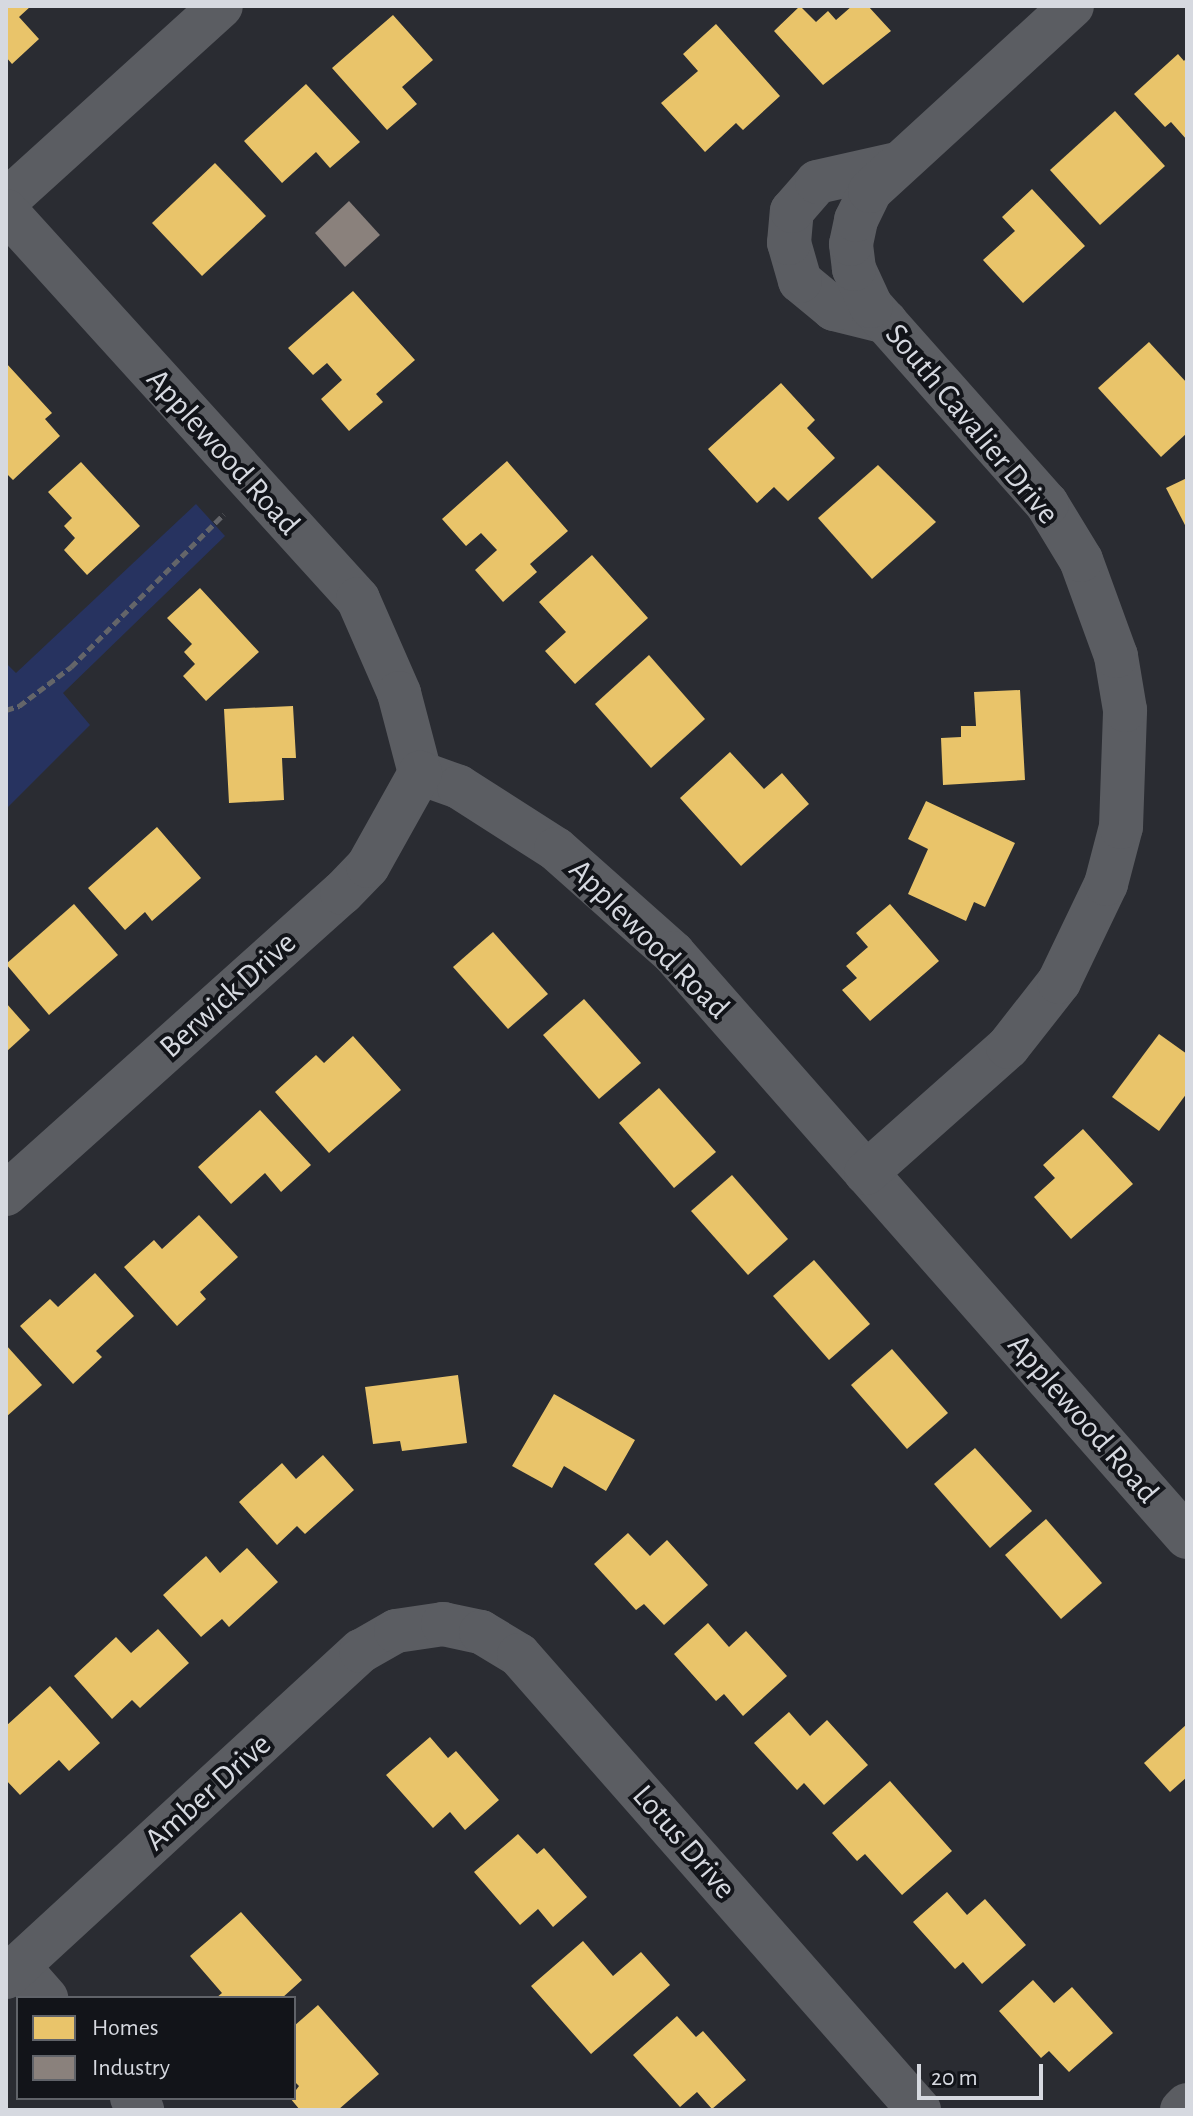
<!DOCTYPE html>
<style>
body{margin:0}
#map{position:relative;width:1193px;height:2116px;overflow:hidden;background:#2a2c32;font-family:"Alegreya Sans",sans-serif}
div>[style]{position:absolute}
.green>*{inset:0;background:#273360}
.homes>*{inset:0;background:#e9c46a}
.industry>*{inset:0;background:#8a817c}
.path>*{height:5px;margin-top:-2.5px;transform-origin:0;background:repeating-linear-gradient(90deg,#646569 0 8px,transparent 0 12px)}
.street>*{height:44px;margin:-22px;padding:0 22px;transform-origin:22px;border-radius:22px;background:#5b5d62}
span{translate:-50% -50%;white-space:nowrap;text-align:center;line-height:1.15;-webkit-text-stroke:8px #121419;paint-order:stroke}
.street-label{font-size:32px;color:#d6d9e0}
.frame{position:absolute;inset:0;border:8px solid #d6d9e0;pointer-events:none}
.legend{position:absolute;left:16px;top:1996px;width:280px;height:104px;box-sizing:border-box;background:#121419;border:2px solid #606369;margin:0;padding:10px 14px;list-style:none;font-size:24px;color:#d6d9e0}
.legend li{display:flex;align-items:center;gap:16px;height:40px}
.legend b{width:40px;border:2px solid #606369}
.scale{position:absolute;left:917px;top:2064px;width:126px;height:36px;box-sizing:border-box;border:4px solid #d6d9e0;border-top:0;padding-left:10px;font-size:24px;line-height:28px;white-space:nowrap;color:#d6d9e0;-webkit-text-stroke:6px #121419;paint-order:stroke}
</style>
<div id="map">
<div class="green">
<i style="clip-path:polygon(196px 504px,225px 536px,63px 693px,90px 725px,6px 809px,6px 663px,16px 673px)"></i>
</div>
<div class="homes">
<i style="clip-path:polygon(6px 6px,31px 6px,19px 17px,39px 39px,12px 64px,6px 57px)"></i>
<i style="clip-path:polygon(800px 6px,816px 22px,828px 11px,836px 20px,852px 6px,868px 6px,891px 31px,823px 85px,774px 31px)"></i>
<i style="clip-path:polygon(393px 15px,433px 60px,402px 87px,417px 104px,387px 130px,332px 68px)"></i>
<i style="clip-path:polygon(716px 24px,780px 96px,743px 130px,736px 123px,705px 152px,661px 103px,698px 71px,683px 54px)"></i>
<i style="clip-path:polygon(1178px 54px,1184px 61px,1187px 57px,1187px 140px,1171px 122px,1165px 127px,1134px 94px)"></i>
<i style="clip-path:polygon(306px 84px,360px 142px,330px 168px,316px 152px,282px 183px,244px 141px)"></i>
<i style="clip-path:polygon(1115px 111px,1165px 166px,1100px 225px,1050px 170px)"></i>
<i style="clip-path:polygon(215px 163px,266px 216px,202px 276px,152px 223px)"></i>
<i style="clip-path:polygon(1032px 189px,1085px 246px,1023px 303px,983px 260px,1015px 231px,1002px 217px)"></i>
<i style="clip-path:polygon(353px 291px,415px 360px,376px 394px,383px 402px,349px 431px,321px 399px,342px 380px,327px 363px,313px 375px,288px 348px)"></i>
<i style="clip-path:polygon(1149px 342px,1187px 383px,1187px 433px,1161px 457px,1098px 388px)"></i>
<i style="clip-path:polygon(6px 363px,52px 413px,45px 419px,60px 436px,13px 480px,6px 473px)"></i>
<i style="clip-path:polygon(781px 383px,815px 420px,807px 428px,835px 458px,788px 501px,774px 487px,757px 503px,708px 449px)"></i>
<i style="clip-path:polygon(507px 461px,568px 531px,530px 564px,537px 572px,503px 602px,475px 570px,497px 550px,481px 533px,466px 546px,442px 519px)"></i>
<i style="clip-path:polygon(81px 462px,140px 526px,87px 575px,64px 550px,75px 538px,64px 526px,72px 518px,48px 492px)"></i>
<i style="clip-path:polygon(878px 465px,936px 522px,872px 579px,818px 518px)"></i>
<i style="clip-path:polygon(1187px 478px,1187px 529px,1166px 488px)"></i>
<i style="clip-path:polygon(592px 555px,648px 618px,575px 684px,545px 651px,566px 632px,539px 602px)"></i>
<i style="clip-path:polygon(200px 588px,259px 652px,206px 701px,183px 676px,195px 664px,184px 652px,192px 644px,167px 618px)"></i>
<i style="clip-path:polygon(649px 655px,705px 719px,651px 768px,595px 704px)"></i>
<i style="clip-path:polygon(1020px 690px,1025px 780px,943px 785px,941px 738px,961px 737px,961px 726px,976px 726px,974px 692px)"></i>
<i style="clip-path:polygon(293px 706px,296px 758px,282px 758px,284px 800px,229px 803px,224px 709px)"></i>
<i style="clip-path:polygon(730px 752px,764px 789px,782px 773px,809px 804px,741px 866px,680px 798px)"></i>
<i style="clip-path:polygon(926px 801px,1015px 843px,985px 907px,974px 902px,966px 921px,908px 894px,928px 849px,908px 839px)"></i>
<i style="clip-path:polygon(157px 827px,201px 878px,152px 921px,145px 912px,125px 930px,88px 888px)"></i>
<i style="clip-path:polygon(74px 904px,118px 955px,49px 1015px,6px 964px)"></i>
<i style="clip-path:polygon(890px 904px,939px 961px,870px 1021px,842px 990px,857px 978px,846px 966px,868px 947px,856px 933px)"></i>
<i style="clip-path:polygon(493px 932px,548px 994px,508px 1029px,453px 967px)"></i>
<i style="clip-path:polygon(584px 999px,641px 1063px,599px 1099px,543px 1035px)"></i>
<i style="clip-path:polygon(6px 1003px,30px 1030px,6px 1052px)"></i>
<i style="clip-path:polygon(1159px 1034px,1187px 1054px,1187px 1093px,1159px 1131px,1112px 1097px)"></i>
<i style="clip-path:polygon(353px 1036px,401px 1090px,329px 1153px,275px 1092px,316px 1055px,324px 1063px)"></i>
<i style="clip-path:polygon(659px 1088px,716px 1152px,674px 1188px,619px 1123px)"></i>
<i style="clip-path:polygon(260px 1110px,311px 1165px,281px 1192px,265px 1173px,231px 1204px,198px 1167px)"></i>
<i style="clip-path:polygon(1083px 1129px,1133px 1184px,1071px 1239px,1034px 1197px,1055px 1178px,1043px 1165px)"></i>
<i style="clip-path:polygon(732px 1175px,788px 1239px,748px 1275px,691px 1211px)"></i>
<i style="clip-path:polygon(199px 1215px,238px 1257px,200px 1292px,206px 1299px,177px 1326px,124px 1267px,154px 1240px,162px 1249px)"></i>
<i style="clip-path:polygon(814px 1260px,870px 1324px,829px 1360px,773px 1296px)"></i>
<i style="clip-path:polygon(95px 1273px,134px 1316px,96px 1351px,102px 1357px,73px 1384px,20px 1326px,50px 1299px,58px 1307px)"></i>
<i style="clip-path:polygon(6px 1345px,42px 1385px,6px 1417px)"></i>
<i style="clip-path:polygon(892px 1349px,948px 1413px,907px 1449px,851px 1385px)"></i>
<i style="clip-path:polygon(458px 1375px,467px 1443px,402px 1451px,400px 1441px,373px 1444px,365px 1387px)"></i>
<i style="clip-path:polygon(554px 1394px,635px 1440px,606px 1491px,564px 1466px,552px 1488px,512px 1466px)"></i>
<i style="clip-path:polygon(975px 1448px,1032px 1511px,990px 1548px,934px 1484px)"></i>
<i style="clip-path:polygon(323px 1455px,354px 1490px,305px 1534px,297px 1526px,277px 1545px,239px 1502px,282px 1463px,296px 1479px)"></i>
<i style="clip-path:polygon(1046px 1519px,1102px 1583px,1061px 1619px,1005px 1555px)"></i>
<i style="clip-path:polygon(628px 1533px,650px 1556px,667px 1540px,708px 1585px,664px 1625px,644px 1604px,636px 1610px,594px 1564px)"></i>
<i style="clip-path:polygon(247px 1548px,278px 1582px,229px 1627px,222px 1619px,201px 1637px,163px 1595px,206px 1556px,220px 1573px)"></i>
<i style="clip-path:polygon(708px 1623px,729px 1647px,746px 1631px,787px 1676px,743px 1716px,724px 1694px,716px 1701px,674px 1654px)"></i>
<i style="clip-path:polygon(158px 1629px,189px 1663px,140px 1708px,132px 1700px,112px 1719px,74px 1676px,116px 1637px,131px 1653px)"></i>
<i style="clip-path:polygon(50px 1686px,100px 1743px,69px 1771px,59px 1760px,20px 1795px,6px 1780px,6px 1726px)"></i>
<i style="clip-path:polygon(789px 1712px,810px 1736px,827px 1720px,868px 1765px,824px 1805px,804px 1783px,797px 1790px,754px 1743px)"></i>
<i style="clip-path:polygon(1187px 1724px,1187px 1777px,1170px 1792px,1144px 1763px)"></i>
<i style="clip-path:polygon(430px 1737px,448px 1758px,456px 1751px,499px 1800px,465px 1830px,450px 1812px,433px 1828px,386px 1775px)"></i>
<i style="clip-path:polygon(890px 1781px,952px 1851px,902px 1895px,865px 1854px,857px 1861px,832px 1833px)"></i>
<i style="clip-path:polygon(518px 1834px,537px 1854px,544px 1848px,587px 1897px,553px 1927px,538px 1909px,520px 1925px,474px 1872px)"></i>
<i style="clip-path:polygon(947px 1892px,967px 1915px,985px 1899px,1026px 1945px,982px 1984px,963px 1962px,955px 1969px,913px 1922px)"></i>
<i style="clip-path:polygon(241px 1912px,302px 1980px,282px 1998px,216px 1998px,222px 1993px,190px 1956px)"></i>
<i style="clip-path:polygon(583px 1941px,613px 1976px,641px 1952px,670px 1985px,591px 2054px,531px 1986px)"></i>
<i style="clip-path:polygon(1033px 1980px,1054px 2003px,1072px 1987px,1113px 2033px,1069px 2072px,1049px 2051px,1041px 2058px,999px 2011px)"></i>
<i style="clip-path:polygon(318px 2005px,379px 2074px,338px 2110px,300px 2110px,290px 2098px,299px 2086px,294px 2081px,294px 2026px)"></i>
<i style="clip-path:polygon(677px 2016px,696px 2037px,703px 2031px,746px 2080px,712px 2109px,697px 2092px,680px 2107px,633px 2055px)"></i>
</div>
<div class="industry">
<i style="clip-path:polygon(349px 201px,380px 235px,345px 267px,315px 233px)"></i>
</div>
<div class="path">
<i style="left:6px;top:710px;width:14px;rotate:-17deg"></i>
<i style="left:19px;top:706px;width:65px;rotate:-36.9deg"></i>
<i style="left:71px;top:667px;width:216px;rotate:-45deg"></i>
</div>
<div class="street">
<i style="left:6px;top:201px;width:290px;rotate:-42.2deg"></i>
<i style="left:6px;top:211px;width:524px;rotate:47.79deg"></i>
<i style="left:358px;top:599px;width:103px;rotate:66.4deg"></i>
<i style="left:399px;top:693px;width:83px;rotate:75.3deg"></i>
<i style="left:420px;top:773px;width:41px;rotate:19.7deg"></i>
<i style="left:459px;top:787px;width:115px;rotate:32.6deg"></i>
<i style="left:556px;top:849px;width:157px;rotate:41.6deg"></i>
<i style="left:673px;top:953px;width:778px;rotate:48.65deg"></i>
<i style="left:886px;top:322px;width:54px;rotate:-166deg"></i>
<i style="left:834px;top:309px;width:44px;rotate:-140.5deg"></i>
<i style="left:800px;top:281px;width:40px;rotate:-106deg"></i>
<i style="left:789px;top:243px;width:32px;rotate:-85deg"></i>
<i style="left:792px;top:211px;width:38px;rotate:-49deg"></i>
<i style="left:817px;top:182px;width:82px;rotate:-12.7deg"></i>
<i style="left:866px;top:1173px;width:190px;rotate:-41.6deg"></i>
<i style="left:1008px;top:1047px;width:83px;rotate:-51.9deg"></i>
<i style="left:1059px;top:982px;width:109px;rotate:-64.4deg"></i>
<i style="left:1106px;top:884px;width:59px;rotate:-75.3deg"></i>
<i style="left:1121px;top:827px;width:117px;rotate:-88deg"></i>
<i style="left:1125px;top:710px;width:55px;rotate:-99.5deg"></i>
<i style="left:1116px;top:656px;width:102px;rotate:-110deg"></i>
<i style="left:1081px;top:560px;width:66px;rotate:-121.3deg"></i>
<i style="left:1047px;top:504px;width:265px;rotate:-131.6deg"></i>
<i style="left:871px;top:306px;width:41px;rotate:-114.7deg"></i>
<i style="left:854px;top:269px;width:25px;rotate:-97deg"></i>
<i style="left:851px;top:244px;width:25px;rotate:-78deg"></i>
<i style="left:856px;top:220px;width:32px;rotate:-64deg"></i>
<i style="left:870px;top:191px;width:274px;rotate:-42.5deg"></i>
<i style="left:6px;top:1194px;width:451px;rotate:-41.9deg"></i>
<i style="left:342px;top:893px;width:37px;rotate:-46deg"></i>
<i style="left:368px;top:866px;width:107px;rotate:-60.8deg"></i>
<i style="left:18px;top:1966px;width:43px;rotate:48.8deg"></i>
<i style="left:6px;top:1977px;width:482px;rotate:-42.6deg"></i>
<i style="left:361px;top:1651px;width:40px;rotate:-29.7deg"></i>
<i style="left:396px;top:1631px;width:48px;rotate:-8.5deg"></i>
<i style="left:443px;top:1624px;width:39px;rotate:12deg"></i>
<i style="left:481px;top:1632px;width:44px;rotate:31.2deg"></i>
<i style="left:519px;top:1655px;width:606px;rotate:48.68deg"></i>
<i style="left:132px;top:2098px;width:16px;rotate:50deg"></i>
<i style="left:1182px;top:2110px;width:7px;rotate:-45deg"></i>
</div>
<div class="street-label">
<span style="left:972px;top:424px;rotate:50deg">South Cavalier Drive</span>
<span style="left:223px;top:452px;rotate:48deg">Applewood Road</span>
<span style="left:649px;top:939px;rotate:45deg">Applewood Road</span>
<span style="left:228px;top:995px;rotate:-42deg">Berwick Drive</span>
<span style="left:1083px;top:1419px;rotate:49deg">Applewood Road</span>
<span style="left:208px;top:1792px;rotate:-42deg">Amber Drive</span>
<span style="left:684px;top:1842px;rotate:49deg">Lotus Drive</span>
</div>
<div class="frame"></div>
<ul class="legend">
<li><b style="height:22px;background:#e9c46a"></b>Homes</li>
<li><b style="height:22px;background:#8a817c"></b>Industry</li>
</ul>
<div class="scale">20 m</div>
</div>
